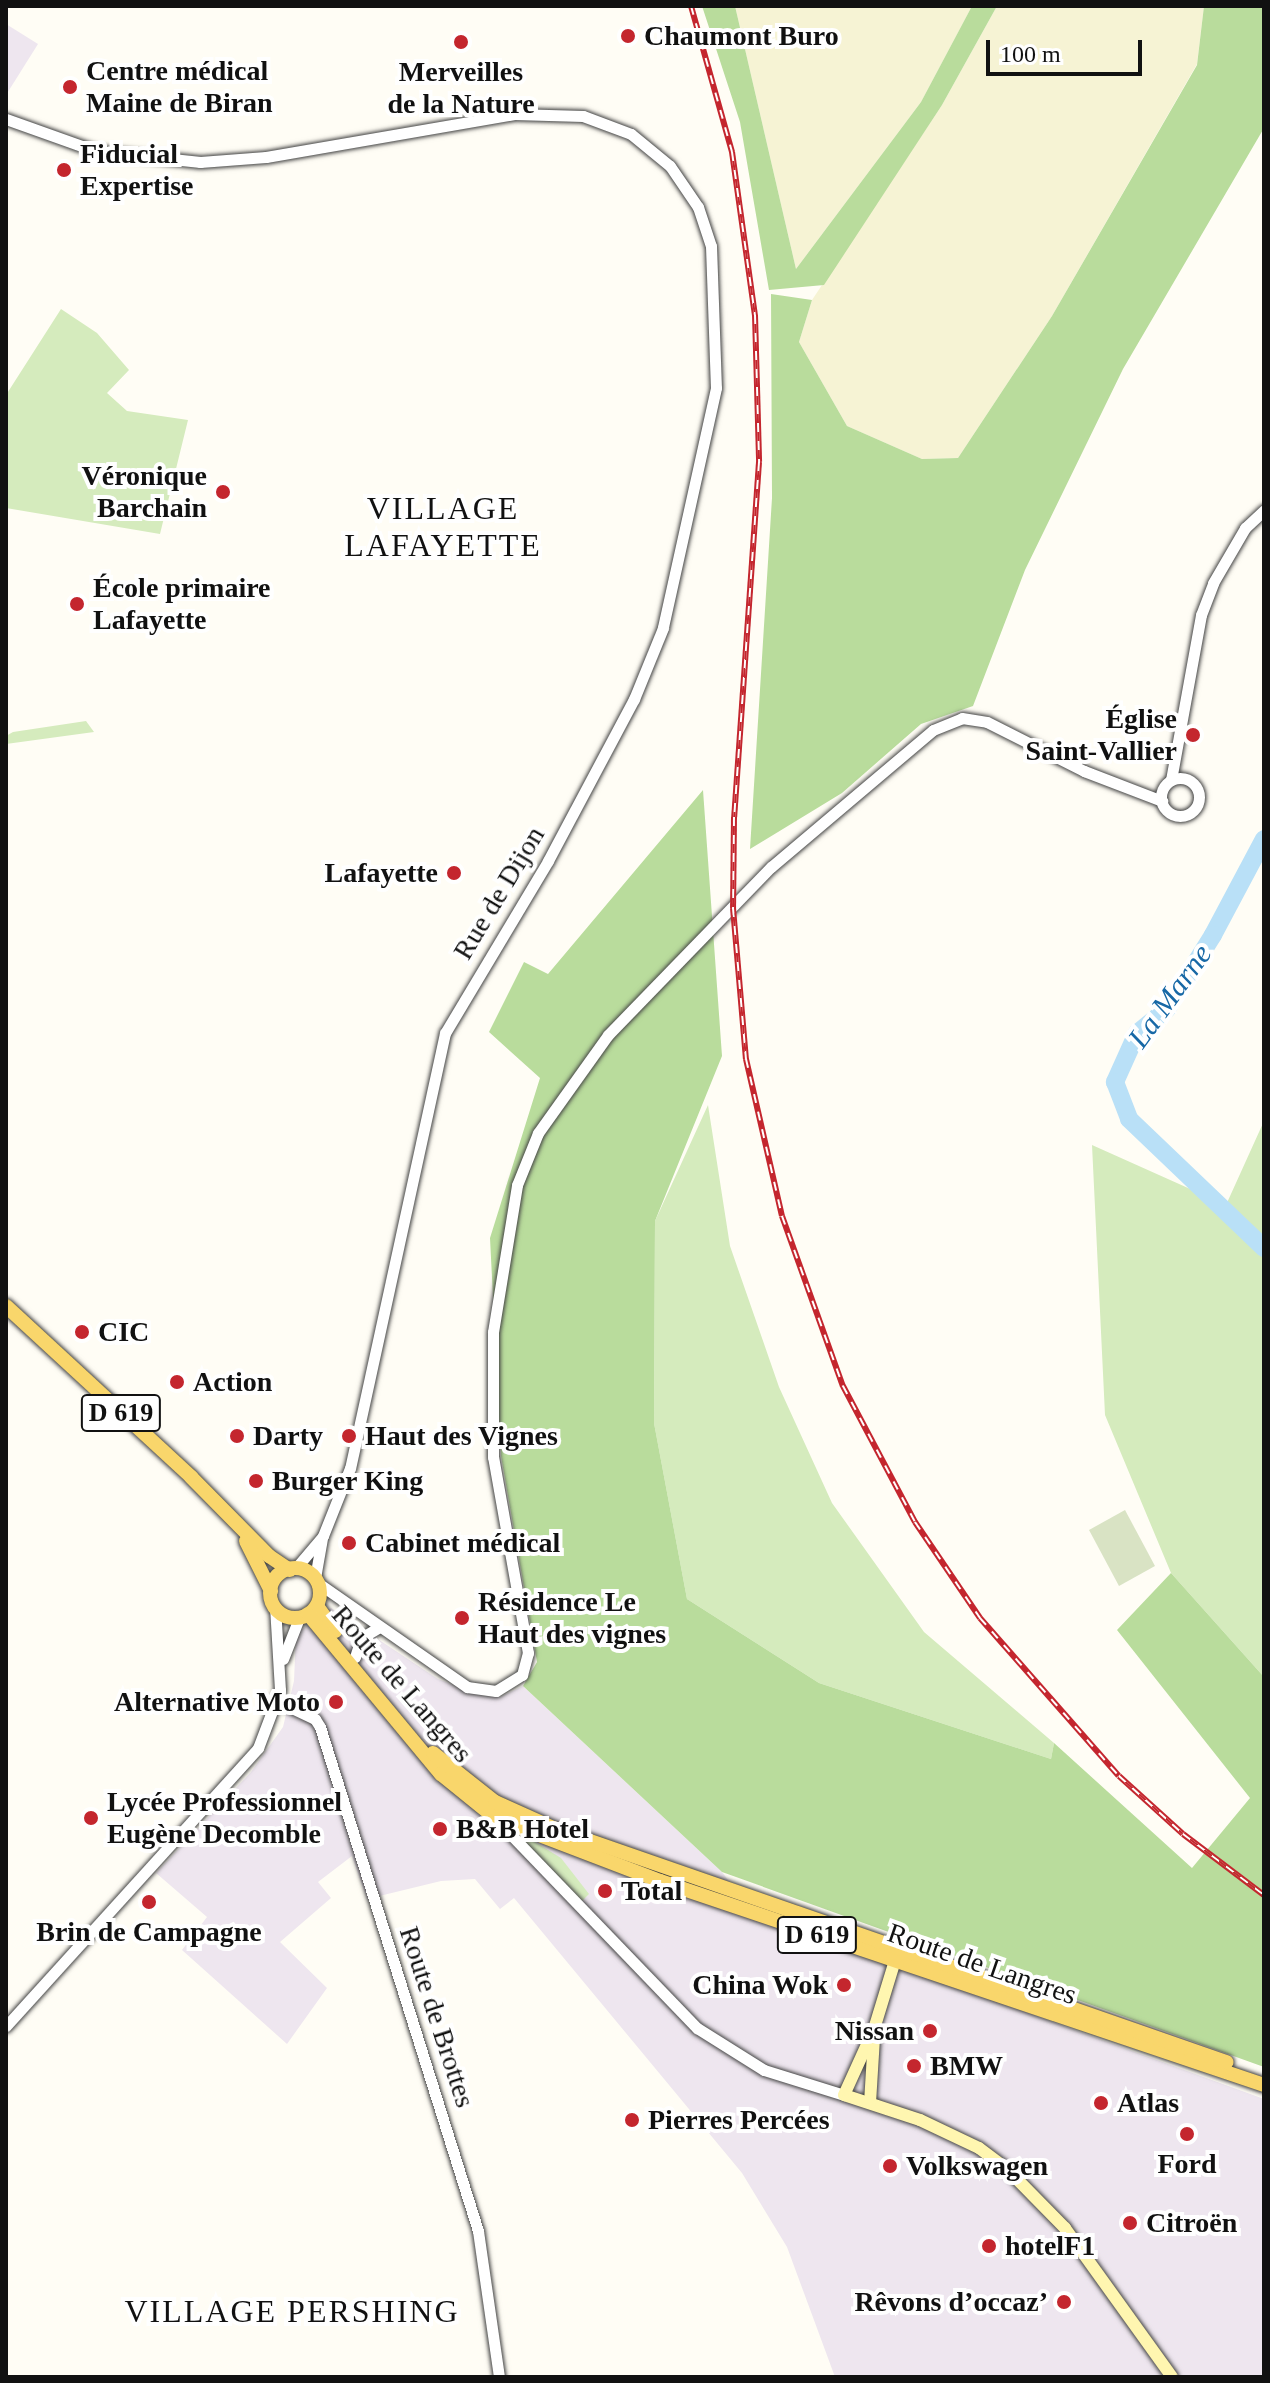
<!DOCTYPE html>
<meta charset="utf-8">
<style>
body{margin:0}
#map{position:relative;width:1270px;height:2383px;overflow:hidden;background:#fffdf5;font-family:"Times New Roman",serif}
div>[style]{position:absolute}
.industrial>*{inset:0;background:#eee6ef}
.farmland>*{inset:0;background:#f6f3d4}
.green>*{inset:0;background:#d5ebbd}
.forest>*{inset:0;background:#b9dc9c}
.cemetery>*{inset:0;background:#d9e3c4}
.river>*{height:18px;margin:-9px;padding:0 9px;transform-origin:9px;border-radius:9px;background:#b9e0f7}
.roads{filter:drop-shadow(0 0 2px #444) drop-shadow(0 0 2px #444)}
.tertiary>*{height:11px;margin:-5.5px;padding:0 5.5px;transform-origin:5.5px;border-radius:5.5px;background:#fff}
.tertiary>.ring{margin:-5.5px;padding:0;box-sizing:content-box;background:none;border:11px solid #fff;border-radius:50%}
.secondary>*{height:12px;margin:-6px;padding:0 6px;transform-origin:6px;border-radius:6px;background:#fff6b0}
.primary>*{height:14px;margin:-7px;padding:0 7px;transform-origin:7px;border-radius:7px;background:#f9d66b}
.primary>.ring{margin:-7px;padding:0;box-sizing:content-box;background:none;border:14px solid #f9d66b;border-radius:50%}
.rail>*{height:6px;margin-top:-3px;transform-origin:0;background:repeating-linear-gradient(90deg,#fff 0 9px,#c4262e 0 18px);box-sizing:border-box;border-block:2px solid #c4262e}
.dots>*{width:22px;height:22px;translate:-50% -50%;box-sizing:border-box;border:4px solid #fff;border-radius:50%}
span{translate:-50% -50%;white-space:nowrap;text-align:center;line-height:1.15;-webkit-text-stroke:8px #fff;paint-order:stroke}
.shield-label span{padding:2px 6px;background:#fff;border:2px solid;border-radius:6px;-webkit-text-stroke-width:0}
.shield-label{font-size:26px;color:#111;font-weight:700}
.poi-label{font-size:28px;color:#111;font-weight:700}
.left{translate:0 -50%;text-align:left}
.right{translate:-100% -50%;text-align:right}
.street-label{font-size:28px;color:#111}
.water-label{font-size:30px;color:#1768a6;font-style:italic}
.quarter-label{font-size:32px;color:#111;letter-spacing:2px}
.frame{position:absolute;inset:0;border:8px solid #111;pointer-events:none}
.scale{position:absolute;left:986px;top:40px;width:156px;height:36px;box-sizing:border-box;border:4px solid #111;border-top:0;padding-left:10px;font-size:24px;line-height:28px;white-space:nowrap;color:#111;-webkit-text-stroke:6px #fff;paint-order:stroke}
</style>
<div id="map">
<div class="industrial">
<i style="clip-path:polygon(6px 24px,38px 44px,6px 95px)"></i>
<i style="clip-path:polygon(331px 1608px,438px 1679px,479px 1695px,500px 1697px,523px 1686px,722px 1872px,753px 1913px,1264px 2099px,1264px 2377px,835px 2377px,787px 2247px,742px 2173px,514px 1898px,500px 1909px,475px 1879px,441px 1881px,367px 1899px,352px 1856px,318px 1882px,331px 1898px,280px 1942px,327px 1988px,287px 2044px,182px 1950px,207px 1917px,156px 1873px,251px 1772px,283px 1727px,294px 1681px,296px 1634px)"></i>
</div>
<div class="farmland">
<i style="clip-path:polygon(735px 6px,972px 6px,921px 102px,796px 269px)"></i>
<i style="clip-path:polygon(997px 6px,1204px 6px,1197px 64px,1052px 316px,958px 458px,922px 459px,847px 426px,799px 342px,812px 300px,942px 105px)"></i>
</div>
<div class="green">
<i style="clip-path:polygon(61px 309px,97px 333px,129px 370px,107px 393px,127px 411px,188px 420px,160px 534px,6px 508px,6px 395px)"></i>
<i style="clip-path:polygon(86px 721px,94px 732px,6px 744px,6px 736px,13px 732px)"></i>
<i style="clip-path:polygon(708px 1105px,730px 1246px,779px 1387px,832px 1503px,924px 1632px,1054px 1743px,1051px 1759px,819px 1683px,687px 1599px,654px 1423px,655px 1221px)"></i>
<i style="clip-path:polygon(1264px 1121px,1264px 1677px,1171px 1573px,1105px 1415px,1092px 1145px,1226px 1205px)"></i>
<i style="clip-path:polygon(509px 1826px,561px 1858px,589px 1894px,581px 1902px)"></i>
</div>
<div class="forest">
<i style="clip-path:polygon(702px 6px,735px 6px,796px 269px,921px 102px,972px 6px,997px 6px,942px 105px,824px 285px,769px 290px,740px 122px)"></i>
<i style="clip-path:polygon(1204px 6px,1264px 6px,1264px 128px,1123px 369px,1025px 570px,973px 706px,921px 724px,842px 793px,750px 849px,772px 498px,771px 294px,812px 300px,799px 342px,847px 426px,922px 459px,958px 458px,1052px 316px,1197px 65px)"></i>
<i style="clip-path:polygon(703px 790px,722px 1056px,655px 1221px,654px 1423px,687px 1599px,819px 1683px,1051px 1759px,1054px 1743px,1192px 1868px,1250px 1798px,1117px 1630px,1171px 1573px,1264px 1677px,1264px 2067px,722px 1872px,523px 1686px,537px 1662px,501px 1456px,490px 1238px,540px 1078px,489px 1032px,524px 962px,548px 974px)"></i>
</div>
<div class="cemetery">
<i style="clip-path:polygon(1125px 1510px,1155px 1566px,1119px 1586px,1089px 1530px)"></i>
</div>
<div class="river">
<i style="left:1264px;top:839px;width:109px;rotate:118deg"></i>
<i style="left:1213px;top:935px;width:87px;rotate:121.9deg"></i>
<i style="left:1167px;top:1009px;width:38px;rotate:141deg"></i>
<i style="left:1137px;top:1033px;width:54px;rotate:114.2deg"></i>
<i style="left:1115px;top:1082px;width:40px;rotate:69deg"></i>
<i style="left:1129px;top:1119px;width:187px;rotate:43.7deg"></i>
</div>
<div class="roads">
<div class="tertiary">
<i style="left:6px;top:119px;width:96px;rotate:19.6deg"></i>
<i style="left:96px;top:151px;width:105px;rotate:6deg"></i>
<i style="left:200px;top:162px;width:66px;rotate:-4.3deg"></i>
<i style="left:266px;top:157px;width:252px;rotate:-9.8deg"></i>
<i style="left:514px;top:114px;width:69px;rotate:1.7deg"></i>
<i style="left:583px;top:116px;width:51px;rotate:20.6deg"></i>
<i style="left:631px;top:134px;width:50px;rotate:39.4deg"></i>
<i style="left:670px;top:166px;width:50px;rotate:55.7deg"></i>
<i style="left:698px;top:207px;width:41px;rotate:71.6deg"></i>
<i style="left:711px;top:246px;width:142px;rotate:88deg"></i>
<i style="left:716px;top:388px;width:246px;rotate:102.5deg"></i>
<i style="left:663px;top:628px;width:77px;rotate:112.2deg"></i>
<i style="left:634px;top:699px;width:183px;rotate:118deg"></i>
<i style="left:548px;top:861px;width:200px;rotate:120.9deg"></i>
<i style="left:445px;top:1033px;width:445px;rotate:102.3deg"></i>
<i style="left:350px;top:1468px;width:73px;rotate:111.7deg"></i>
<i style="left:323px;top:1536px;width:43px;rotate:130.3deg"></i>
<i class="ring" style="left:1161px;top:778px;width:27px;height:27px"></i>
<i style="left:1171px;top:780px;width:168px;rotate:-79.7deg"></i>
<i style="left:1201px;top:615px;width:34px;rotate:-69deg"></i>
<i style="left:1213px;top:583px;width:64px;rotate:-59.8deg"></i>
<i style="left:1245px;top:528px;width:26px;rotate:-43deg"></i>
<i style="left:315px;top:1578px;width:39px;rotate:-80deg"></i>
<i style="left:318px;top:1583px;width:182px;rotate:34.9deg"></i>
<i style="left:467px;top:1687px;width:29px;rotate:8deg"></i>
<i style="left:496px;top:1691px;width:31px;rotate:-32deg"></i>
<i style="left:522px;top:1675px;width:23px;rotate:-75deg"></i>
<i style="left:528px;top:1653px;width:199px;rotate:-100.1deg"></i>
<i style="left:493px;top:1457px;width:125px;rotate:-90deg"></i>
<i style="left:493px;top:1332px;width:149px;rotate:-80.7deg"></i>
<i style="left:517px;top:1185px;width:56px;rotate:-68deg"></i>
<i style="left:538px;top:1133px;width:120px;rotate:-54.5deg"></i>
<i style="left:608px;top:1035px;width:234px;rotate:-45.9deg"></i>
<i style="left:771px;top:867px;width:212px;rotate:-40.2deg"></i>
<i style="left:933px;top:730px;width:31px;rotate:-22deg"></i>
<i style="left:962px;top:718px;width:25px;rotate:9deg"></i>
<i style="left:987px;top:722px;width:109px;rotate:26.8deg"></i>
<i style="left:1084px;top:771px;width:84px;rotate:21deg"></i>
<i style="left:355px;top:1657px;width:20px;rotate:-72deg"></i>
<i style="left:361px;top:1638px;width:21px;rotate:-31deg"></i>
<i style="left:283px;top:1659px;width:44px;rotate:-68.7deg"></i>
<i style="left:277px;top:1701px;width:42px;rotate:25.3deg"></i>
<i style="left:315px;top:1719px;width:9px;rotate:58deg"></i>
<i style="left:320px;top:1727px;width:528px;rotate:72.59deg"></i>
<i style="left:478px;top:2231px;width:148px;rotate:81.8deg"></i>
<i style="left:489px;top:1812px;width:300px;rotate:46.1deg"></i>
<i style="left:697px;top:2028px;width:79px;rotate:32.1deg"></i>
<i style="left:764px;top:2070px;width:84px;rotate:17.4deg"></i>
<i style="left:6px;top:2026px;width:375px;rotate:-47.8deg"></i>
<i style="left:258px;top:1748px;width:62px;rotate:-69.2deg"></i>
<i style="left:280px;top:1690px;width:83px;rotate:-93.4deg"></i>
</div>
<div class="secondary">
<i style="left:897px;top:1954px;width:78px;rotate:107deg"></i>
<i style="left:874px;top:2029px;width:72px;rotate:114.4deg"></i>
<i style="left:844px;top:2095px;width:80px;rotate:18.2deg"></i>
<i style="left:920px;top:2120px;width:65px;rotate:25.4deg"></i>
<i style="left:979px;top:2148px;width:35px;rotate:37deg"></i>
<i style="left:1007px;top:2169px;width:83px;rotate:45.5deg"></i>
<i style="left:1065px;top:2228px;width:183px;rotate:54.3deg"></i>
<i style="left:870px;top:2103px;width:66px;rotate:-86.5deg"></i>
</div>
<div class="primary">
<i style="left:6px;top:1306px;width:252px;rotate:42.7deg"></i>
<i style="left:191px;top:1477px;width:111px;rotate:45.4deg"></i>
<i style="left:269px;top:1556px;width:25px;rotate:34deg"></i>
<i style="left:246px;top:1541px;width:56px;rotate:63.4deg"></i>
<i class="ring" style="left:270px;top:1568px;width:36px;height:36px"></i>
<i style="left:317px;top:1606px;width:31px;rotate:54deg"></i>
<i style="left:308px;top:1614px;width:208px;rotate:50.3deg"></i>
<i style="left:441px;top:1774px;width:60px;rotate:39deg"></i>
<i style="left:488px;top:1812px;width:37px;rotate:26deg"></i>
<i style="left:521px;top:1828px;width:149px;rotate:20.9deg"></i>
<i style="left:660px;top:1881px;width:638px;rotate:18.66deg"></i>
<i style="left:433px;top:1753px;width:79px;rotate:38.3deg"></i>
<i style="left:495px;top:1802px;width:64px;rotate:24.1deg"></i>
<i style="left:553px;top:1828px;width:713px;rotate:19.17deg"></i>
</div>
</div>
<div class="rail">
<i style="left:691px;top:6px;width:152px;rotate:74.3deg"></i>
<i style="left:732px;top:152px;width:165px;rotate:82deg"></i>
<i style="left:755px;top:315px;width:147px;rotate:88.4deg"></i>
<i style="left:759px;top:462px;width:356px;rotate:94deg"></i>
<i style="left:734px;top:817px;width:91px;rotate:90.6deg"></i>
<i style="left:733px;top:908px;width:152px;rotate:85.1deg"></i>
<i style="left:746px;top:1059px;width:161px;rotate:77.1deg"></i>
<i style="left:782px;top:1216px;width:181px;rotate:70.3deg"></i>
<i style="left:843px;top:1386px;width:154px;rotate:62.1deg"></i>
<i style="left:915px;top:1522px;width:116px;rotate:55.9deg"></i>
<i style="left:980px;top:1618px;width:210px;rotate:48.7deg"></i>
<i style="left:1119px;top:1776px;width:86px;rotate:42.2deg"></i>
<i style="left:1183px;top:1834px;width:101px;rotate:37deg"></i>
</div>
<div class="dots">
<i style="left:628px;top:36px;background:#c4262e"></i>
<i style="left:461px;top:42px;background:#c4262e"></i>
<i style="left:70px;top:87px;background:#c4262e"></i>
<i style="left:64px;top:170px;background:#c4262e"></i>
<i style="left:223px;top:492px;background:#c4262e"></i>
<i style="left:77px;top:604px;background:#c4262e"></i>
<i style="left:1193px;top:735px;background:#c4262e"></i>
<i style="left:454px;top:873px;background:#c4262e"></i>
<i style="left:82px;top:1332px;background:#c4262e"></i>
<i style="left:177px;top:1382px;background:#c4262e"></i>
<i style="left:237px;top:1436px;background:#c4262e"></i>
<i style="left:349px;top:1436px;background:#c4262e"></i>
<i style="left:256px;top:1481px;background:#c4262e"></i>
<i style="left:349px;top:1543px;background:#c4262e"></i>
<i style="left:462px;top:1618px;background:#c4262e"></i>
<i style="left:336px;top:1702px;background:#c4262e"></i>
<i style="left:91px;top:1818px;background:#c4262e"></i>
<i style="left:440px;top:1829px;background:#c4262e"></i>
<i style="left:605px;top:1891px;background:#c4262e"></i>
<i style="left:149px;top:1902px;background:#c4262e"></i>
<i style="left:844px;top:1985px;background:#c4262e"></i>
<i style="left:930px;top:2031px;background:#c4262e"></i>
<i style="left:914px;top:2066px;background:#c4262e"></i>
<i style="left:1101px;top:2103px;background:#c4262e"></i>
<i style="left:632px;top:2120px;background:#c4262e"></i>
<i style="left:1187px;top:2134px;background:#c4262e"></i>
<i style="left:890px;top:2166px;background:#c4262e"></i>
<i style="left:1130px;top:2223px;background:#c4262e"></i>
<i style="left:989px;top:2246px;background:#c4262e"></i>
<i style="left:1064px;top:2302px;background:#c4262e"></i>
</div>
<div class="shield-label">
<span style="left:121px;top:1413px">D 619</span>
<span style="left:817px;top:1935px">D 619</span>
</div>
<div class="poi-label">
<span class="left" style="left:644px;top:36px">Chaumont Buro</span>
<span class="left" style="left:86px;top:87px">Centre médical<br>Maine de Biran</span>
<span style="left:461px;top:88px">Merveilles<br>de la Nature</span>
<span class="left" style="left:80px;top:170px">Fiducial<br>Expertise</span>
<span class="right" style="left:207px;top:492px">Véronique<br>Barchain</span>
<span class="left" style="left:93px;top:604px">École primaire<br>Lafayette</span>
<span class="right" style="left:1177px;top:735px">Église<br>Saint-Vallier</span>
<span class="right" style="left:438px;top:873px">Lafayette</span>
<span class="left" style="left:98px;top:1332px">CIC</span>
<span class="left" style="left:193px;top:1382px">Action</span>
<span class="left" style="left:253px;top:1436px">Darty</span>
<span class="left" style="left:365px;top:1436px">Haut des Vignes</span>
<span class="left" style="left:272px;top:1481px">Burger King</span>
<span class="left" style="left:365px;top:1543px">Cabinet médical</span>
<span class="left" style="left:478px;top:1618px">Résidence Le<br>Haut des vignes</span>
<span class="right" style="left:320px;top:1702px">Alternative Moto</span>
<span class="left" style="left:107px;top:1818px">Lycée Professionnel<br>Eugène Decomble</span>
<span class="left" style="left:456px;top:1829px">B&amp;B Hotel</span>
<span class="left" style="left:621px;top:1891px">Total</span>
<span style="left:149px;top:1932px">Brin de Campagne</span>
<span class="right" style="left:828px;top:1985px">China Wok</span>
<span class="right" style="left:914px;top:2031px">Nissan</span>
<span class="left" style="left:930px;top:2066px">BMW</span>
<span class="left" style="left:1117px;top:2103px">Atlas</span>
<span class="left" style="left:648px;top:2120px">Pierres Percées</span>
<span style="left:1187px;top:2164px">Ford</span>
<span class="left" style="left:906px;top:2166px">Volkswagen</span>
<span class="left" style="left:1146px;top:2223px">Citroën</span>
<span class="left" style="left:1005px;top:2246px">hotelF1</span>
<span class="right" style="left:1048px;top:2302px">Rêvons d’occaz’</span>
</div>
<div class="street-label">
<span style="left:499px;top:893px;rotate:-59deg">Rue de Dijon</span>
<span style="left:402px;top:1684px;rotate:49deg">Route de Langres</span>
<span style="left:982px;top:1964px;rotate:19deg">Route de Langres</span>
<span style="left:437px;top:2017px;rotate:72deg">Route de Brottes</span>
</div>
<div class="water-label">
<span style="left:1170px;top:996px;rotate:-54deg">La Marne</span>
</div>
<div class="quarter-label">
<span style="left:443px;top:527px">VILLAGE<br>LAFAYETTE</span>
<span style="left:292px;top:2311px">VILLAGE PERSHING</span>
</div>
<div class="frame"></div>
<div class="scale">100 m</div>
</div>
